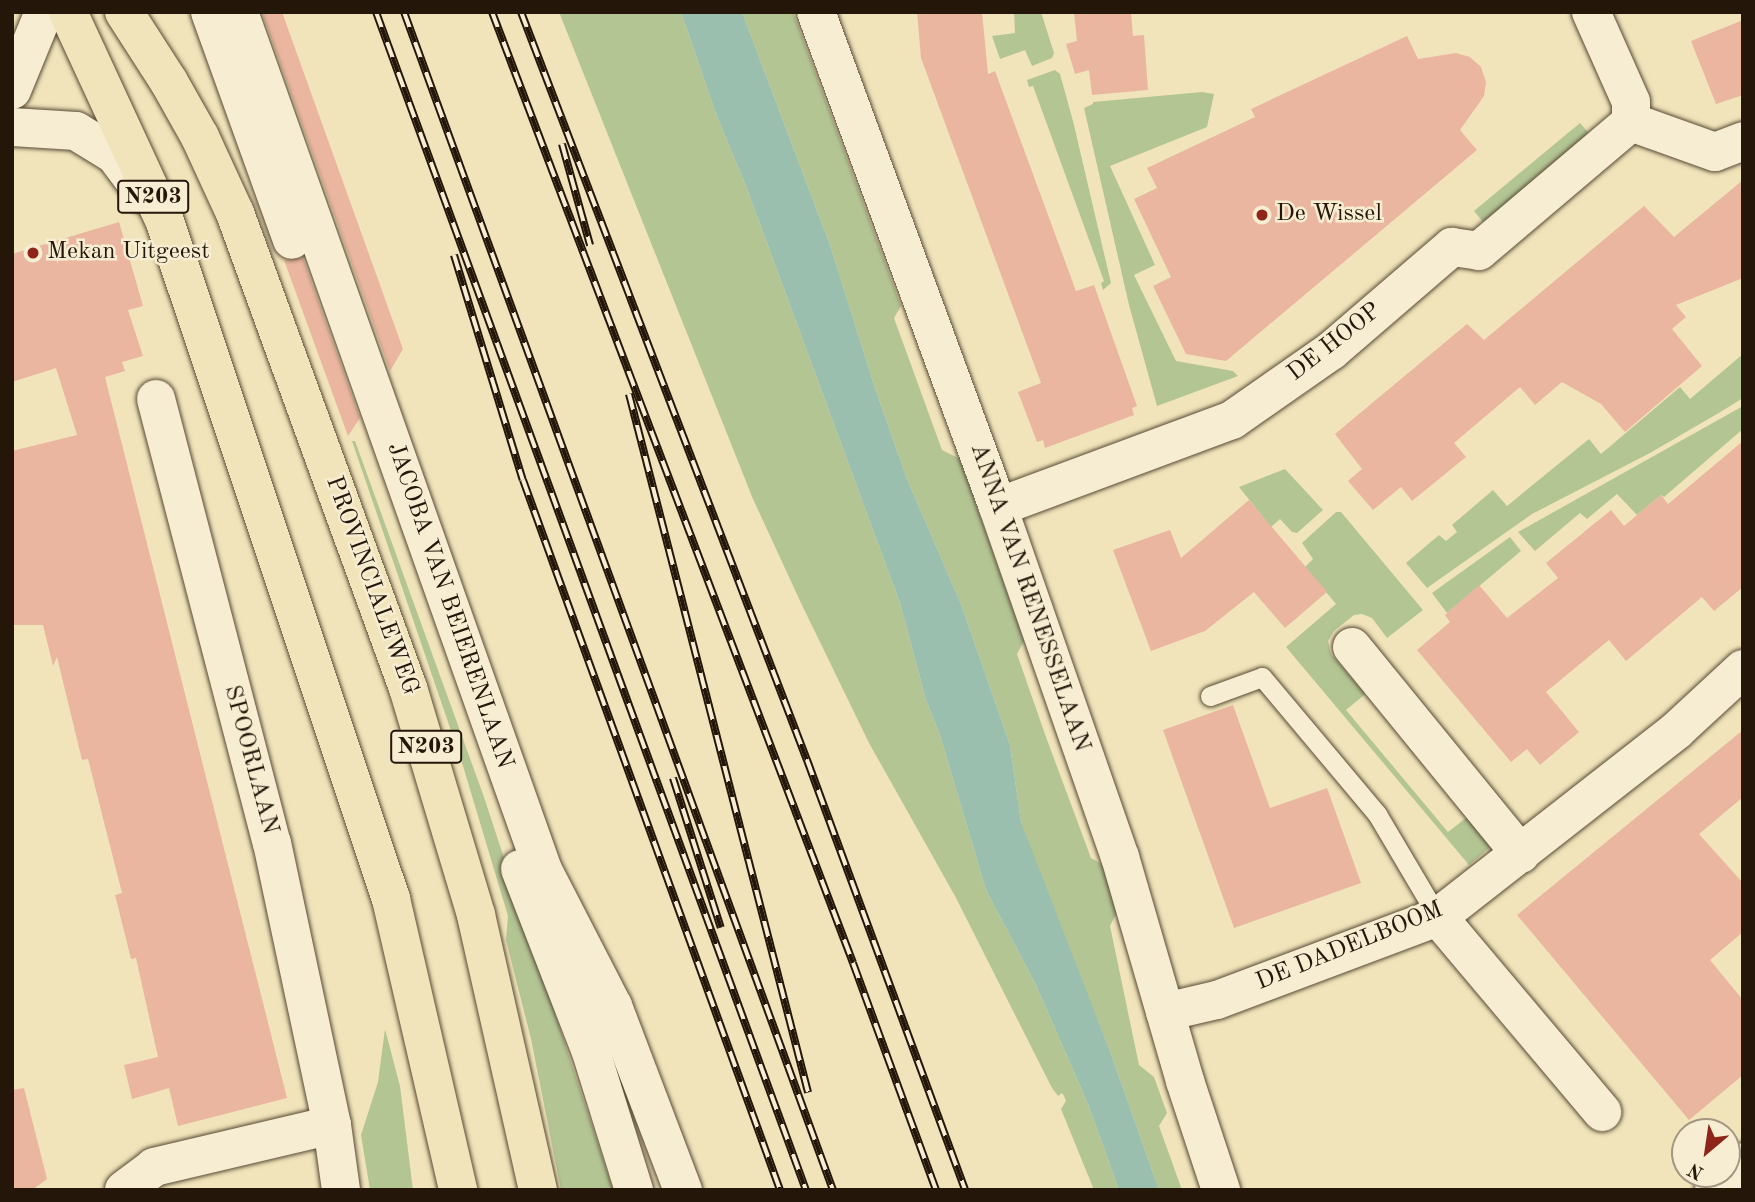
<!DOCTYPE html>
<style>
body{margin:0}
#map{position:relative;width:1755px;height:1202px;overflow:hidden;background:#f1e4ba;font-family:"Old Standard TT",serif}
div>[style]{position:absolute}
.green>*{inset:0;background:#b4c594}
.water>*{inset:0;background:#9bbfaf}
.building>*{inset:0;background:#eab6a0}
.roads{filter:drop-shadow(0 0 2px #574a35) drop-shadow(0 0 2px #574a35)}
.lane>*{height:19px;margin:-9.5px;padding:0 9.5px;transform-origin:9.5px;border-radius:9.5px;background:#f6edd2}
.street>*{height:38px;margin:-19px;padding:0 19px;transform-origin:19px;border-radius:19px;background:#f6edd2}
.secondary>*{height:38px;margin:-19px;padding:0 19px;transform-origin:19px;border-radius:19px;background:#f6edd2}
.primary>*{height:38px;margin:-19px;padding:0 19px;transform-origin:19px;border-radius:19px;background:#f1e4ba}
.rail>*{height:8px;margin-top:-4px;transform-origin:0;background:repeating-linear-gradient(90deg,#f6edd2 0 16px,#241609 0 32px);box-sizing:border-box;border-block:2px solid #241609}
.dots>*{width:19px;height:19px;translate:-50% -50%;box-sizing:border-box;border:4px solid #f6edd2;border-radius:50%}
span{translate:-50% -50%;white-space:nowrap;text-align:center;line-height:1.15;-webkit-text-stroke:5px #f6edd2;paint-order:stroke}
.shield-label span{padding:2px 5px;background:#f6edd2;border:2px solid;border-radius:5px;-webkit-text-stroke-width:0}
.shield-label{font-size:23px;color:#241609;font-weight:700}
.poi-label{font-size:24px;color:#241609}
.left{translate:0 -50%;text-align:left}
.street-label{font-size:24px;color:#241609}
.frame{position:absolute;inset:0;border:14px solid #241609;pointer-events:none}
.north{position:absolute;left:1671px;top:1118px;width:70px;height:70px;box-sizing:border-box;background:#f6edd2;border:2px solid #a29782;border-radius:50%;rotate:209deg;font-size:19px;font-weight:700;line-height:28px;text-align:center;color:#241609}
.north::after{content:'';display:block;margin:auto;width:24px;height:32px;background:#8f2418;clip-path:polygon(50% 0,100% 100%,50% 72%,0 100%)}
</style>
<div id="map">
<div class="green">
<i style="clip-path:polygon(559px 12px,681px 12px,716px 114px,746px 186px,900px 603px,926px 700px,940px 735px,986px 890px,1036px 985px,1088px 1104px,1119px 1190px,1094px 1190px,1061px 1109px,1066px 1101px,1064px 1096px,1062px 1093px,1058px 1096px,1052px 1088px,955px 896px,869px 743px,801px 603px,753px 499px)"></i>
<i style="clip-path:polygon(742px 12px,793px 12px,901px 306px,894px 318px,942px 450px,960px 459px,1024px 641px,1017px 654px,1046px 737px,1091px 858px,1105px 866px,1117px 912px,1110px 926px,1139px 1065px,1154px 1077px,1167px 1113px,1159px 1126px,1182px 1190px,1159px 1190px,1111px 1054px,1034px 860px,1021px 822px,1010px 745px,961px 604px,907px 479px,875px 388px,830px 245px)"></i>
<i style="clip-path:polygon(1014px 12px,1041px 12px,1054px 53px,1052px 58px,1032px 66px,1025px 50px,1000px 59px,992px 36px,1015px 33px)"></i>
<i style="clip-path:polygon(1055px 70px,1060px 74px,1073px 121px,1111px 283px,1103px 290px,1101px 283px,1104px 281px,1033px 86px,1029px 87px,1027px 80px)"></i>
<i style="clip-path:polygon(1202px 92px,1214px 94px,1207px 127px,1110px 166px,1155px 265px,1134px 275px,1176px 361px,1233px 371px,1238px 376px,1157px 406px,1129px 305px,1084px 108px,1093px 104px,1093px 102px)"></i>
<i style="clip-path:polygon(1580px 123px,1594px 139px,1488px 228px,1474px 211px)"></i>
<i style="clip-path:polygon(1743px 354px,1743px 398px,1722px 411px,1650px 453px,1532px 514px,1427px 588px,1406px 563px,1439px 535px,1446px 541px,1457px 532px,1452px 525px,1493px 490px,1507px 506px,1589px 439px,1601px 454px,1680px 387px,1690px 399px)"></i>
<i style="clip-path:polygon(1743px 406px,1743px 429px,1664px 497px,1661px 495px,1637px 515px,1617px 494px,1587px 519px,1580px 513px,1535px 551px,1518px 532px)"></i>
<i style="clip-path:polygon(352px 441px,355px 441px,484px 797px,613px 1190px,561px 1190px,531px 1039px,506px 940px,508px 916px,463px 766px)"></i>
<i style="clip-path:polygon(1285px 469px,1323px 510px,1297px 533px,1292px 532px,1280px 519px,1271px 527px,1239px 487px)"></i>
<i style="clip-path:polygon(1336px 512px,1341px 512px,1423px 610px,1387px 638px,1372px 618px,1362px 614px,1354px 615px,1334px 631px,1328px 641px,1331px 654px,1360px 688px,1365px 687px,1369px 691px,1346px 710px,1448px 832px,1471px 814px,1487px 834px,1489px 848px,1469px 865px,1286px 647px,1336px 604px,1305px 567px,1313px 559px,1302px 543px)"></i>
<i style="clip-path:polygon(1510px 537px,1521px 551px,1447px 613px,1432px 593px)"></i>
<i style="clip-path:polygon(385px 1029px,400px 1086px,413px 1190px,370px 1190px,361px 1135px,378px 1082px)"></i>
</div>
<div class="water">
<i style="clip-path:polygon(681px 12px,742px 12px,830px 245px,875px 388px,907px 479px,961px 604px,1010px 745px,1021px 822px,1111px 1054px,1159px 1190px,1119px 1190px,1088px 1104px,1036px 985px,986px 890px,940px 735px,926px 700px,900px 603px,746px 186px,716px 114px)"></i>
</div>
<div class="building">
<i style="clip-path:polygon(262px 12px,282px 12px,403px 349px,390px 371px)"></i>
<i style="clip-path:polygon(917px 12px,982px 12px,988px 74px,995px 71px,1076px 291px,1094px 285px,1137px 406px,1132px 408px,1134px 415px,1045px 448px,1043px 440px,1037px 442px,1018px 392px,1041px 383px,921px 58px)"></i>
<i style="clip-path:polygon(1074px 12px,1131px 12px,1133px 36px,1144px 35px,1148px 90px,1092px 95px,1089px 70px,1075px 74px,1066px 44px,1077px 41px)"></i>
<i style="clip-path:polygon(1743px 20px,1743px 95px,1716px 104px,1691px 41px)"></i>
<i style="clip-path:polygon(1407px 36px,1418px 59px,1456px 53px,1470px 57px,1481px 67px,1486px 82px,1484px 96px,1460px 130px,1477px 150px,1226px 361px,1186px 354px,1153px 286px,1171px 277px,1134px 199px,1157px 188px,1147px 168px,1255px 117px,1251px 109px)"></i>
<i style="clip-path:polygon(1743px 180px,1743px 278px,1676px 305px,1686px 317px,1672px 329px,1702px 366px,1625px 432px,1601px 404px,1562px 382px,1535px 405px,1520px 387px,1454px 443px,1466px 457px,1412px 501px,1401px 487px,1373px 510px,1348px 481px,1362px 469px,1335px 434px,1467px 324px,1484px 340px,1644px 206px,1674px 237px)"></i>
<i style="clip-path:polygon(119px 222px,143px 306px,128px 310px,143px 356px,122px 362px,125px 371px,105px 377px,287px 1098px,178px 1126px,169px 1088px,132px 1099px,124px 1065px,158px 1057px,136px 958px,131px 959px,115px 895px,122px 893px,88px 759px,82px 760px,57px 657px,53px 666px,43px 625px,12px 625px,12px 451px,77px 435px,56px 368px,12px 382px,12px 254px)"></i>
<i style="clip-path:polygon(303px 258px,360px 418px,348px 436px,284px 260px)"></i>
<i style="clip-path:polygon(1743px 441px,1743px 587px,1714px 611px,1702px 597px,1626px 661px,1609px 640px,1546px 692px,1579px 732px,1540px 765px,1527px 749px,1511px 762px,1417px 650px,1450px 622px,1445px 615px,1479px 585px,1507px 618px,1558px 578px,1546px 563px,1611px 510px,1624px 526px,1661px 495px,1668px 504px)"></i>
<i style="clip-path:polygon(1249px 500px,1327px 592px,1285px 628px,1254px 592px,1205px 631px,1151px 651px,1113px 550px,1170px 530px,1181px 558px)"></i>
<i style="clip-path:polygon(1233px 705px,1270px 808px,1327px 788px,1361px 883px,1234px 928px,1163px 730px)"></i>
<i style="clip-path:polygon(1743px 730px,1743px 797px,1699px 834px,1743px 883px,1743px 932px,1710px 960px,1743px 1000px,1743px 1075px,1689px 1120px,1517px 915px)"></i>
<i style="clip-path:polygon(24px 1088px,47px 1179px,32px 1190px,12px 1190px,12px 1090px)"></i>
</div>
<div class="roads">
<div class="lane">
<i style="left:1210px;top:696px;width:55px;rotate:-20.1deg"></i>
<i style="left:1262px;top:677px;width:179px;rotate:50deg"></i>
<i style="left:1377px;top:814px;width:120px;rotate:59.4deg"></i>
</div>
<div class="street">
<i style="left:1591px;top:12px;width:98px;rotate:66deg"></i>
<i style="left:1631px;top:102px;width:20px;rotate:90deg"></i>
<i style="left:12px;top:90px;width:84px;rotate:-67.7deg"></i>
<i style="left:1631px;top:122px;width:89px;rotate:19.7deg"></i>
<i style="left:1715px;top:152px;width:30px;rotate:-21deg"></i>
<i style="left:12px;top:127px;width:64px;rotate:3.6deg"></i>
<i style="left:76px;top:131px;width:46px;rotate:31.6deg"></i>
<i style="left:115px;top:155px;width:50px;rotate:53.1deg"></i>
<i style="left:156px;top:399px;width:459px;rotate:75.4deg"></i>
<i style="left:272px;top:843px;width:288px;rotate:78deg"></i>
<i style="left:332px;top:1125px;width:66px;rotate:82.1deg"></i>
<i style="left:998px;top:507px;width:250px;rotate:-20.4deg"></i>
<i style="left:1232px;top:420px;width:121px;rotate:-34.9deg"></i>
<i style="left:1331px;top:351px;width:160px;rotate:-40.7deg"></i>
<i style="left:1452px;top:247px;width:27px;rotate:8deg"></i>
<i style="left:1479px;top:251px;width:199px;rotate:-40.3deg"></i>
<i style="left:1352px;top:647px;width:267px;rotate:50.8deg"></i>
<i style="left:1438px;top:917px;width:255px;rotate:49.9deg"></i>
<i style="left:1165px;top:1012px;width:53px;rotate:-13deg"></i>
<i style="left:1217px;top:1000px;width:236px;rotate:-20.6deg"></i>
<i style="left:1438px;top:917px;width:303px;rotate:-38deg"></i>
<i style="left:1677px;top:730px;width:90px;rotate:-42.7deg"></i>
<i style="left:124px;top:1190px;width:38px;rotate:-37deg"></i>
<i style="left:154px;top:1167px;width:183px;rotate:-13.3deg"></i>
<i style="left:1714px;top:1190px;width:40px;rotate:-44deg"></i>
</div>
<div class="secondary">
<i style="left:210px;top:12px;width:242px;rotate:70.2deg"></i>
<i style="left:239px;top:12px;width:910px;rotate:70.49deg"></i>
<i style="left:543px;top:870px;width:153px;rotate:62.8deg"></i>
<i style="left:613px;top:1006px;width:197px;rotate:69.2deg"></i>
<i style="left:816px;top:12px;width:527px;rotate:69.81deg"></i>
<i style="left:998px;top:507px;width:371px;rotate:70.8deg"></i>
<i style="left:1120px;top:857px;width:233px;rotate:73.8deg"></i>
<i style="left:1185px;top:1081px;width:115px;rotate:71.7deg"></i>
<i style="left:520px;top:869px;width:196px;rotate:68.8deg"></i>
<i style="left:591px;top:1052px;width:145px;rotate:72.7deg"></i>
</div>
<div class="primary">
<i style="left:68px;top:12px;width:231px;rotate:65.2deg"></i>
<i style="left:165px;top:222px;width:714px;rotate:71.54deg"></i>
<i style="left:391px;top:899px;width:299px;rotate:77deg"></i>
<i style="left:124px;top:12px;width:83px;rotate:57.3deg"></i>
<i style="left:169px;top:82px;width:63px;rotate:60.6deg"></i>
<i style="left:200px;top:137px;width:84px;rotate:65.3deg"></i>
<i style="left:235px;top:213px;width:506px;rotate:69.99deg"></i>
<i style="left:408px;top:688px;width:237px;rotate:73.3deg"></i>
<i style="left:476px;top:915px;width:282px;rotate:77.3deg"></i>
</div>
</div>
<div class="rail">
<i style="left:376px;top:12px;width:1254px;rotate:69.95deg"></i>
<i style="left:404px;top:12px;width:1254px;rotate:69.99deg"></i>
<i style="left:492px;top:12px;width:1017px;rotate:69.21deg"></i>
<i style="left:853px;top:963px;width:242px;rotate:69.9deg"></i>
<i style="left:521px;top:12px;width:801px;rotate:69.08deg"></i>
<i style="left:807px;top:760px;width:458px;rotate:69.8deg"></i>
<i style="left:562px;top:144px;width:105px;rotate:74.5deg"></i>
<i style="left:454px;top:255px;width:235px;rotate:73deg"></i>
<i style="left:523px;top:480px;width:755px;rotate:70.1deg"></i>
<i style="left:629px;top:394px;width:721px;rotate:75.62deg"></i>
<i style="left:673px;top:778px;width:157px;rotate:72.3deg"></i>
</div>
<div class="dots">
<i style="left:1262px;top:215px;background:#8f2418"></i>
<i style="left:33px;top:253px;background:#8f2418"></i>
</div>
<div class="shield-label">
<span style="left:153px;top:197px">N203</span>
<span style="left:426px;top:747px">N203</span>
</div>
<div class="poi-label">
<span class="left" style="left:1276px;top:215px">De Wissel</span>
<span class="left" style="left:47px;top:253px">Mekan Uitgeest</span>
</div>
<div class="street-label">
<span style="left:1335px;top:343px;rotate:-38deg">DE HOOP</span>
<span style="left:371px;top:586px;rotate:70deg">PROVINCIALEWEG</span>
<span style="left:1029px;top:598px;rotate:71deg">ANNA VAN RENESSELAAN</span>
<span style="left:449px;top:606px;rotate:71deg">JACOBA VAN BEIERENLAAN</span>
<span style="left:250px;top:760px;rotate:75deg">SPOORLAAN</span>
<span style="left:1350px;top:947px;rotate:-22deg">DE DADELBOOM</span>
</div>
<div class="frame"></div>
<div class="north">N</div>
</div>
